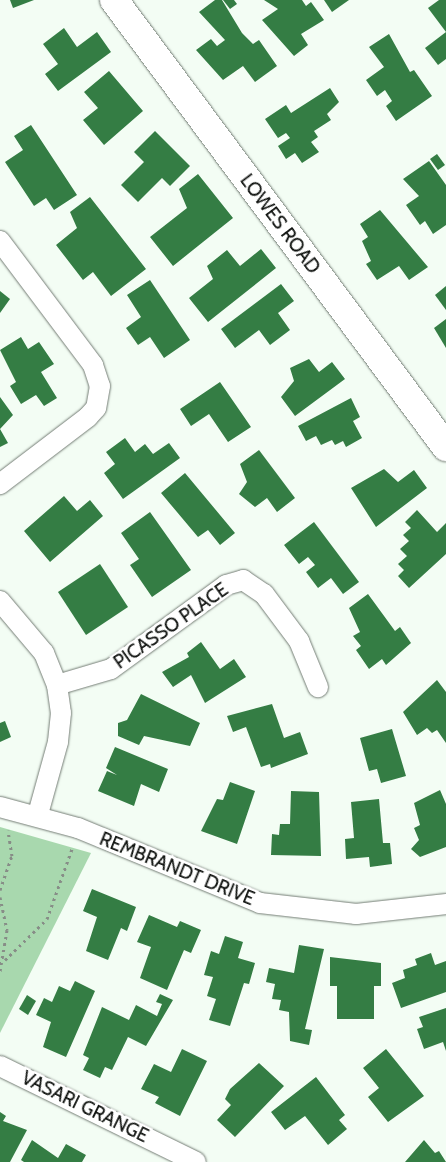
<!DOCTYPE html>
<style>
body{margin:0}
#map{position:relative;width:446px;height:1162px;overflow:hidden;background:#f3fdf4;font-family:Cabin,sans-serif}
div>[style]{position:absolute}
.green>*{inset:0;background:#a8d8ae}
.building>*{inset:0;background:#347d44}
.path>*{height:3px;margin-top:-1.5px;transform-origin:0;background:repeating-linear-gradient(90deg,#878d87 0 2.5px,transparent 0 6.5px)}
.roads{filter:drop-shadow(0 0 1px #747d75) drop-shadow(0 0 1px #747d75)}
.minor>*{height:20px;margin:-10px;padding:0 10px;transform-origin:10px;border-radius:10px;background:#fff}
.secondary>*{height:28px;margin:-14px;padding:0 14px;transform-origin:14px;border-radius:14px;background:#fff}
span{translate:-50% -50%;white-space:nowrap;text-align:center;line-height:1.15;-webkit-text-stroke:5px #fff;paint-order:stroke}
.street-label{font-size:19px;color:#0d100d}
</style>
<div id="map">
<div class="green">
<i style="clip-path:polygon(0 827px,91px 853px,0 1033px)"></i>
</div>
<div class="building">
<i style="clip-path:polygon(10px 0,34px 0,13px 8px)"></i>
<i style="clip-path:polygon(215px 0,222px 0,242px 33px,253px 44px,259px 40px,277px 66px,255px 82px,243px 66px,223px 80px,196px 50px,211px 39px,217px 46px,225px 40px,199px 12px)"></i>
<i style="clip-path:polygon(223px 0,234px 0,237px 4px,230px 9px)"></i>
<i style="clip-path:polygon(264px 0,302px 0,306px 6px,311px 2px,324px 20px,301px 34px,308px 45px,294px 56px,262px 20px,278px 9px)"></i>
<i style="clip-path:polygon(324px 0,349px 0,332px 12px)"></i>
<i style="clip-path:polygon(439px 0,446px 0,446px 32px,428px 8px)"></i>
<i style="clip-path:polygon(64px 28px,77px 47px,97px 32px,111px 52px,58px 91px,45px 74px,58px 64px,43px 44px)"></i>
<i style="clip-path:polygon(446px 32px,446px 59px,438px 65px,425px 48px)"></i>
<i style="clip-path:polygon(389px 34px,410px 72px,414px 70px,432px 96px,396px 121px,386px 106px,392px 101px,385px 90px,377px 96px,366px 80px,384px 67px,369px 47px)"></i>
<i style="clip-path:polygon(109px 71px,143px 111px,104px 145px,83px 120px,98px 108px,84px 92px)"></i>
<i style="clip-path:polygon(330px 88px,339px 102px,327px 114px,331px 120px,314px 131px,318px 137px,311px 142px,319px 152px,302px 163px,295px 153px,286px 159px,278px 146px,290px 138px,286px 133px,278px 138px,265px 119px,286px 105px,291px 113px)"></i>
<i style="clip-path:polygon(31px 125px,77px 195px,54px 210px,46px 198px,34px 206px,5px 162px,23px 150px,14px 136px)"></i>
<i style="clip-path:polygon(155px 131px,190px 166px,170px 186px,162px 178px,138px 202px,121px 185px,144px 162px,134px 152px)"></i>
<i style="clip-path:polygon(437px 154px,445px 165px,438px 170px,430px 159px)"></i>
<i style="clip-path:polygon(429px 161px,446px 185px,446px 225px,433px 234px,425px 221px,420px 225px,406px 205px,419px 196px,403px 179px)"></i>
<i style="clip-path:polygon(198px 174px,233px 218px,173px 266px,150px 237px,187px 208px,179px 189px)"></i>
<i style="clip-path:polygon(90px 197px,146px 269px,111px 296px,93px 272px,83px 280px,56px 245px,77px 228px,70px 212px)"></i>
<i style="clip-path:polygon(380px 210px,428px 267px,409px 280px,399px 266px,377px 280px,366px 264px,371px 261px,362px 241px,368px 237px,360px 224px)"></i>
<i style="clip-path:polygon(261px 249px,276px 268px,208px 322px,189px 298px,213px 279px,207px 266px,227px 250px,240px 266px)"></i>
<i style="clip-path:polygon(150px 280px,190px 340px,164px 358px,150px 337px,138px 345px,126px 328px,141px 317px,127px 295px)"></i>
<i style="clip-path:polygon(281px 284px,294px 301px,278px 313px,290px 330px,270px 345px,259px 330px,235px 348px,221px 329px)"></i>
<i style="clip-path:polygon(446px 286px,446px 310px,435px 295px)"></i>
<i style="clip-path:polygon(0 291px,10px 299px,0 313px)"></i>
<i style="clip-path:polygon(446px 319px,446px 348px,434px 328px)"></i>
<i style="clip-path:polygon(21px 337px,28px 349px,39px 342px,54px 364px,41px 372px,57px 398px,44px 406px,36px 395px,21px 404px,10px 386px,16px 382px,0 350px)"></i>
<i style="clip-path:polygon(309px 359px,319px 372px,332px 362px,345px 379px,295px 416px,281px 397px,294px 381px,290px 368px)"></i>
<i style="clip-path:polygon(220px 382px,251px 427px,228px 442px,209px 414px,191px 426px,180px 409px)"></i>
<i style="clip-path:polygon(0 397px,13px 415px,0 429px,8px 443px,0 447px)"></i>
<i style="clip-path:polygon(351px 398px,360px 417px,353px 421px,362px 438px,346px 447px,343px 441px,335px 445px,332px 440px,321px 445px,316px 436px,306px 441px,298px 426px)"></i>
<i style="clip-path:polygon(125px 438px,135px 452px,145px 444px,153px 454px,169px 443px,180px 458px,123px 499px,104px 473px,115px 464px,106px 452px)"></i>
<i style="clip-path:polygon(259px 450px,295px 498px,277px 512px,267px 498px,255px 507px,239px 494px,247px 482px,240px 464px)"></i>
<i style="clip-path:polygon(384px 469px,398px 482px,414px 470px,427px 488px,376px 527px,351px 488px)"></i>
<i style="clip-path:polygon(185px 473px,235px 533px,220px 545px,208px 530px,198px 537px,161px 493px)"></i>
<i style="clip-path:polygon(64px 496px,77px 511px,90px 500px,103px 516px,50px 562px,24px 531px)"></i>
<i style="clip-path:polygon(417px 510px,437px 532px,446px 523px,446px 554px,409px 588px,398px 576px,404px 570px,398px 564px,407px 556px,400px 549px,409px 541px,403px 535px,411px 528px,405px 522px)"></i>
<i style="clip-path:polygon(150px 512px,191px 570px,152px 597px,130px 565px,139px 559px,121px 533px)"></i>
<i style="clip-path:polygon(314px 522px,359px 582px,343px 594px,331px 578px,318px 588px,306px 572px,315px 565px,308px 557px,299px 564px,284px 545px)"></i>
<i style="clip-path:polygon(100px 564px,128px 607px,86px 635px,58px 592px)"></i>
<i style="clip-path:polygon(368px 594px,395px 631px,400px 627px,411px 643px,386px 665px,382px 659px,369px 669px,356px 650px,361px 646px,353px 636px,360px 632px,349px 608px)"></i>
<i style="clip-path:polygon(201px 642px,220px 669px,234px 659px,246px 677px,205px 703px,191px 675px,173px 687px,162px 672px,189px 657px,187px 653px)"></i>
<i style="clip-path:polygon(437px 680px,446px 692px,446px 743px,437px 730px,432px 733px,427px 728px,417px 735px,403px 712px)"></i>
<i style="clip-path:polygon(141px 694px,200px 723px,190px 746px,144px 736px,139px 745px,118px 736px,118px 723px,127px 720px)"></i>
<i style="clip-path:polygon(272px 704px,284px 738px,300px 732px,308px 754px,271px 768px,270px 764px,261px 767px,246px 727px,233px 732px,227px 716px)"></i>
<i style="clip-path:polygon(5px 721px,11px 737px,0 742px,0 723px)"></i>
<i style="clip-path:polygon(392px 729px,406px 776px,381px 783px,377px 769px,369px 771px,360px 738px)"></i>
<i style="clip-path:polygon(115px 747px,168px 769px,159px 792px,141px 784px,134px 806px,98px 791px,107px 771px,117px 775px,106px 768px)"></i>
<i style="clip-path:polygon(230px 782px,255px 791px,237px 844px,201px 831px,217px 799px,223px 800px)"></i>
<i style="clip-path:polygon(440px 790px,446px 804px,446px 847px,420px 857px,411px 849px,419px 840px,414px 828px,420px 825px,414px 803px)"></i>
<i style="clip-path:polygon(291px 791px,319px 792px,321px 856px,271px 855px,272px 834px,279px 835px,280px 824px,290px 824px)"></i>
<i style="clip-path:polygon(379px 799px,383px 843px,390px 843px,392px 864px,370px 867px,369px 857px,346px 859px,345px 839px,354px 838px,351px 802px)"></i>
<i style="clip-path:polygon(92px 889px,136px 907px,127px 931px,121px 928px,108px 960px,86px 951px,97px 917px,83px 911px)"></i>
<i style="clip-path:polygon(149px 915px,177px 927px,180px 921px,201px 930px,191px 953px,184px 950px,167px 990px,140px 978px,151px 947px,137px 942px)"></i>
<i style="clip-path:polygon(225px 936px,243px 942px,238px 958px,255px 963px,249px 984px,244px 983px,230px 1026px,209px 1020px,216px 999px,207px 996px,213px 977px,204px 975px,211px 951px,219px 954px)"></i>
<i style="clip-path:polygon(299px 945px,324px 949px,305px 1029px,312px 1030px,309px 1045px,290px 1041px,289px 1012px,279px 1010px,281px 1000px,272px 999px,275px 984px,266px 982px,269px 968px,294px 973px)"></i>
<i style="clip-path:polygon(431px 953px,435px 965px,446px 961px,446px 992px,401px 1008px,392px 983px,405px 978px,403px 970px,417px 965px,415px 959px)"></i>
<i style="clip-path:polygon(330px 957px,381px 963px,381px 986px,374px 986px,374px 1019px,337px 1019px,337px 986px,330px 986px)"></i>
<i style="clip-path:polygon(75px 981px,95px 991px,66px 1057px,43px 1047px,51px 1022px,36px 1015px,44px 998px,52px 1002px,59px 986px,70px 991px)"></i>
<i style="clip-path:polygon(160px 994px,173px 1000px,146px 1046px,128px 1037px,112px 1070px,105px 1067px,100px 1078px,83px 1070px,89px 1058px,83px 1055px,102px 1007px,129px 1020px,136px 1005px,157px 1016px,162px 1004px,156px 1002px)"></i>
<i style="clip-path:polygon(27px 995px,36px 1001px,28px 1015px,19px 1009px)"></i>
<i style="clip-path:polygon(446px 1008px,446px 1051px,443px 1042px,424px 1049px,417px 1029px,423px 1027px,419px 1017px)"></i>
<i style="clip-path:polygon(182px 1049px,207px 1061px,180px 1116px,155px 1103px,159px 1097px,141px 1089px,154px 1064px,171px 1072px)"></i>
<i style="clip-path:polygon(386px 1049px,424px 1096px,388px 1122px,368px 1097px,379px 1088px,363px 1068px)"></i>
<i style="clip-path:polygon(259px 1063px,284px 1086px,235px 1137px,217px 1120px,231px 1105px,225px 1099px,230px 1089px)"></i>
<i style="clip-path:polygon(316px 1077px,345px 1115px,339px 1120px,347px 1129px,328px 1145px,305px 1116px,285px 1130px,271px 1112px)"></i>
<i style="clip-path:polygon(0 1112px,6px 1116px,3px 1121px,27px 1130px,10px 1162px,0 1162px)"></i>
<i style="clip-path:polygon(32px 1140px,58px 1158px,66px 1144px,86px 1155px,82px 1162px,24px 1162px,21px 1160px)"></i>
<i style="clip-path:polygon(424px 1140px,435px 1153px,439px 1151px,446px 1162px,405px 1162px)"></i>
</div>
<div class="path">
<i style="left:0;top:890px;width:36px;rotate:-71deg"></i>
<i style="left:12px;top:856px;width:26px;rotate:-99deg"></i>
<i style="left:0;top:897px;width:34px;rotate:78deg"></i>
<i style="left:7px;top:930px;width:42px;rotate:99.7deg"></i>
<i style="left:5px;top:960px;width:59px;rotate:-44.3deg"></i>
<i style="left:47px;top:919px;width:77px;rotate:-70.4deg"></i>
</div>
<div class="roads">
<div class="minor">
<i style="left:0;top:241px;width:155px;rotate:53.1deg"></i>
<i style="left:93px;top:365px;width:22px;rotate:72deg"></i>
<i style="left:100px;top:386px;width:22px;rotate:100deg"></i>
<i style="left:96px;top:408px;width:12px;rotate:132deg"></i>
<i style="left:88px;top:417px;width:111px;rotate:142.7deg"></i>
<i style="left:0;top:601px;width:68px;rotate:49.8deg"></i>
<i style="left:44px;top:653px;width:35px;rotate:68deg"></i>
<i style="left:57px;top:685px;width:28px;rotate:82deg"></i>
<i style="left:61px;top:713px;width:29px;rotate:96deg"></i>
<i style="left:58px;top:742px;width:75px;rotate:105.5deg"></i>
<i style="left:57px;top:685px;width:56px;rotate:-16.5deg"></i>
<i style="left:111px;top:669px;width:142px;rotate:-36.1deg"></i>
<i style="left:226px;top:585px;width:18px;rotate:-16deg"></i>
<i style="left:243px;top:580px;width:25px;rotate:34deg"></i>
<i style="left:264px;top:594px;width:59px;rotate:53.3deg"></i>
<i style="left:299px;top:641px;width:50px;rotate:67.6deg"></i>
<i style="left:0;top:807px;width:81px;rotate:15.1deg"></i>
<i style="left:78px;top:828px;width:197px;rotate:22.4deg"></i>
<i style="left:260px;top:903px;width:97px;rotate:6.5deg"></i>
<i style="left:356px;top:914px;width:91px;rotate:-6.3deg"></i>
<i style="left:0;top:1066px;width:218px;rotate:26.1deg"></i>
</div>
<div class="secondary">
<i style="left:114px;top:0;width:557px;rotate:53.4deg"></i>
</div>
</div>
<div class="street-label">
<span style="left:280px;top:224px;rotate:53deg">LOWES ROAD</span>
<span style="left:171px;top:626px;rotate:-35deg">PICASSO PLACE</span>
<span style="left:177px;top:869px;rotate:22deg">REMBRANDT DRIVE</span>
<span style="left:85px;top:1107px;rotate:26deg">VASARI GRANGE</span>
</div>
</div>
